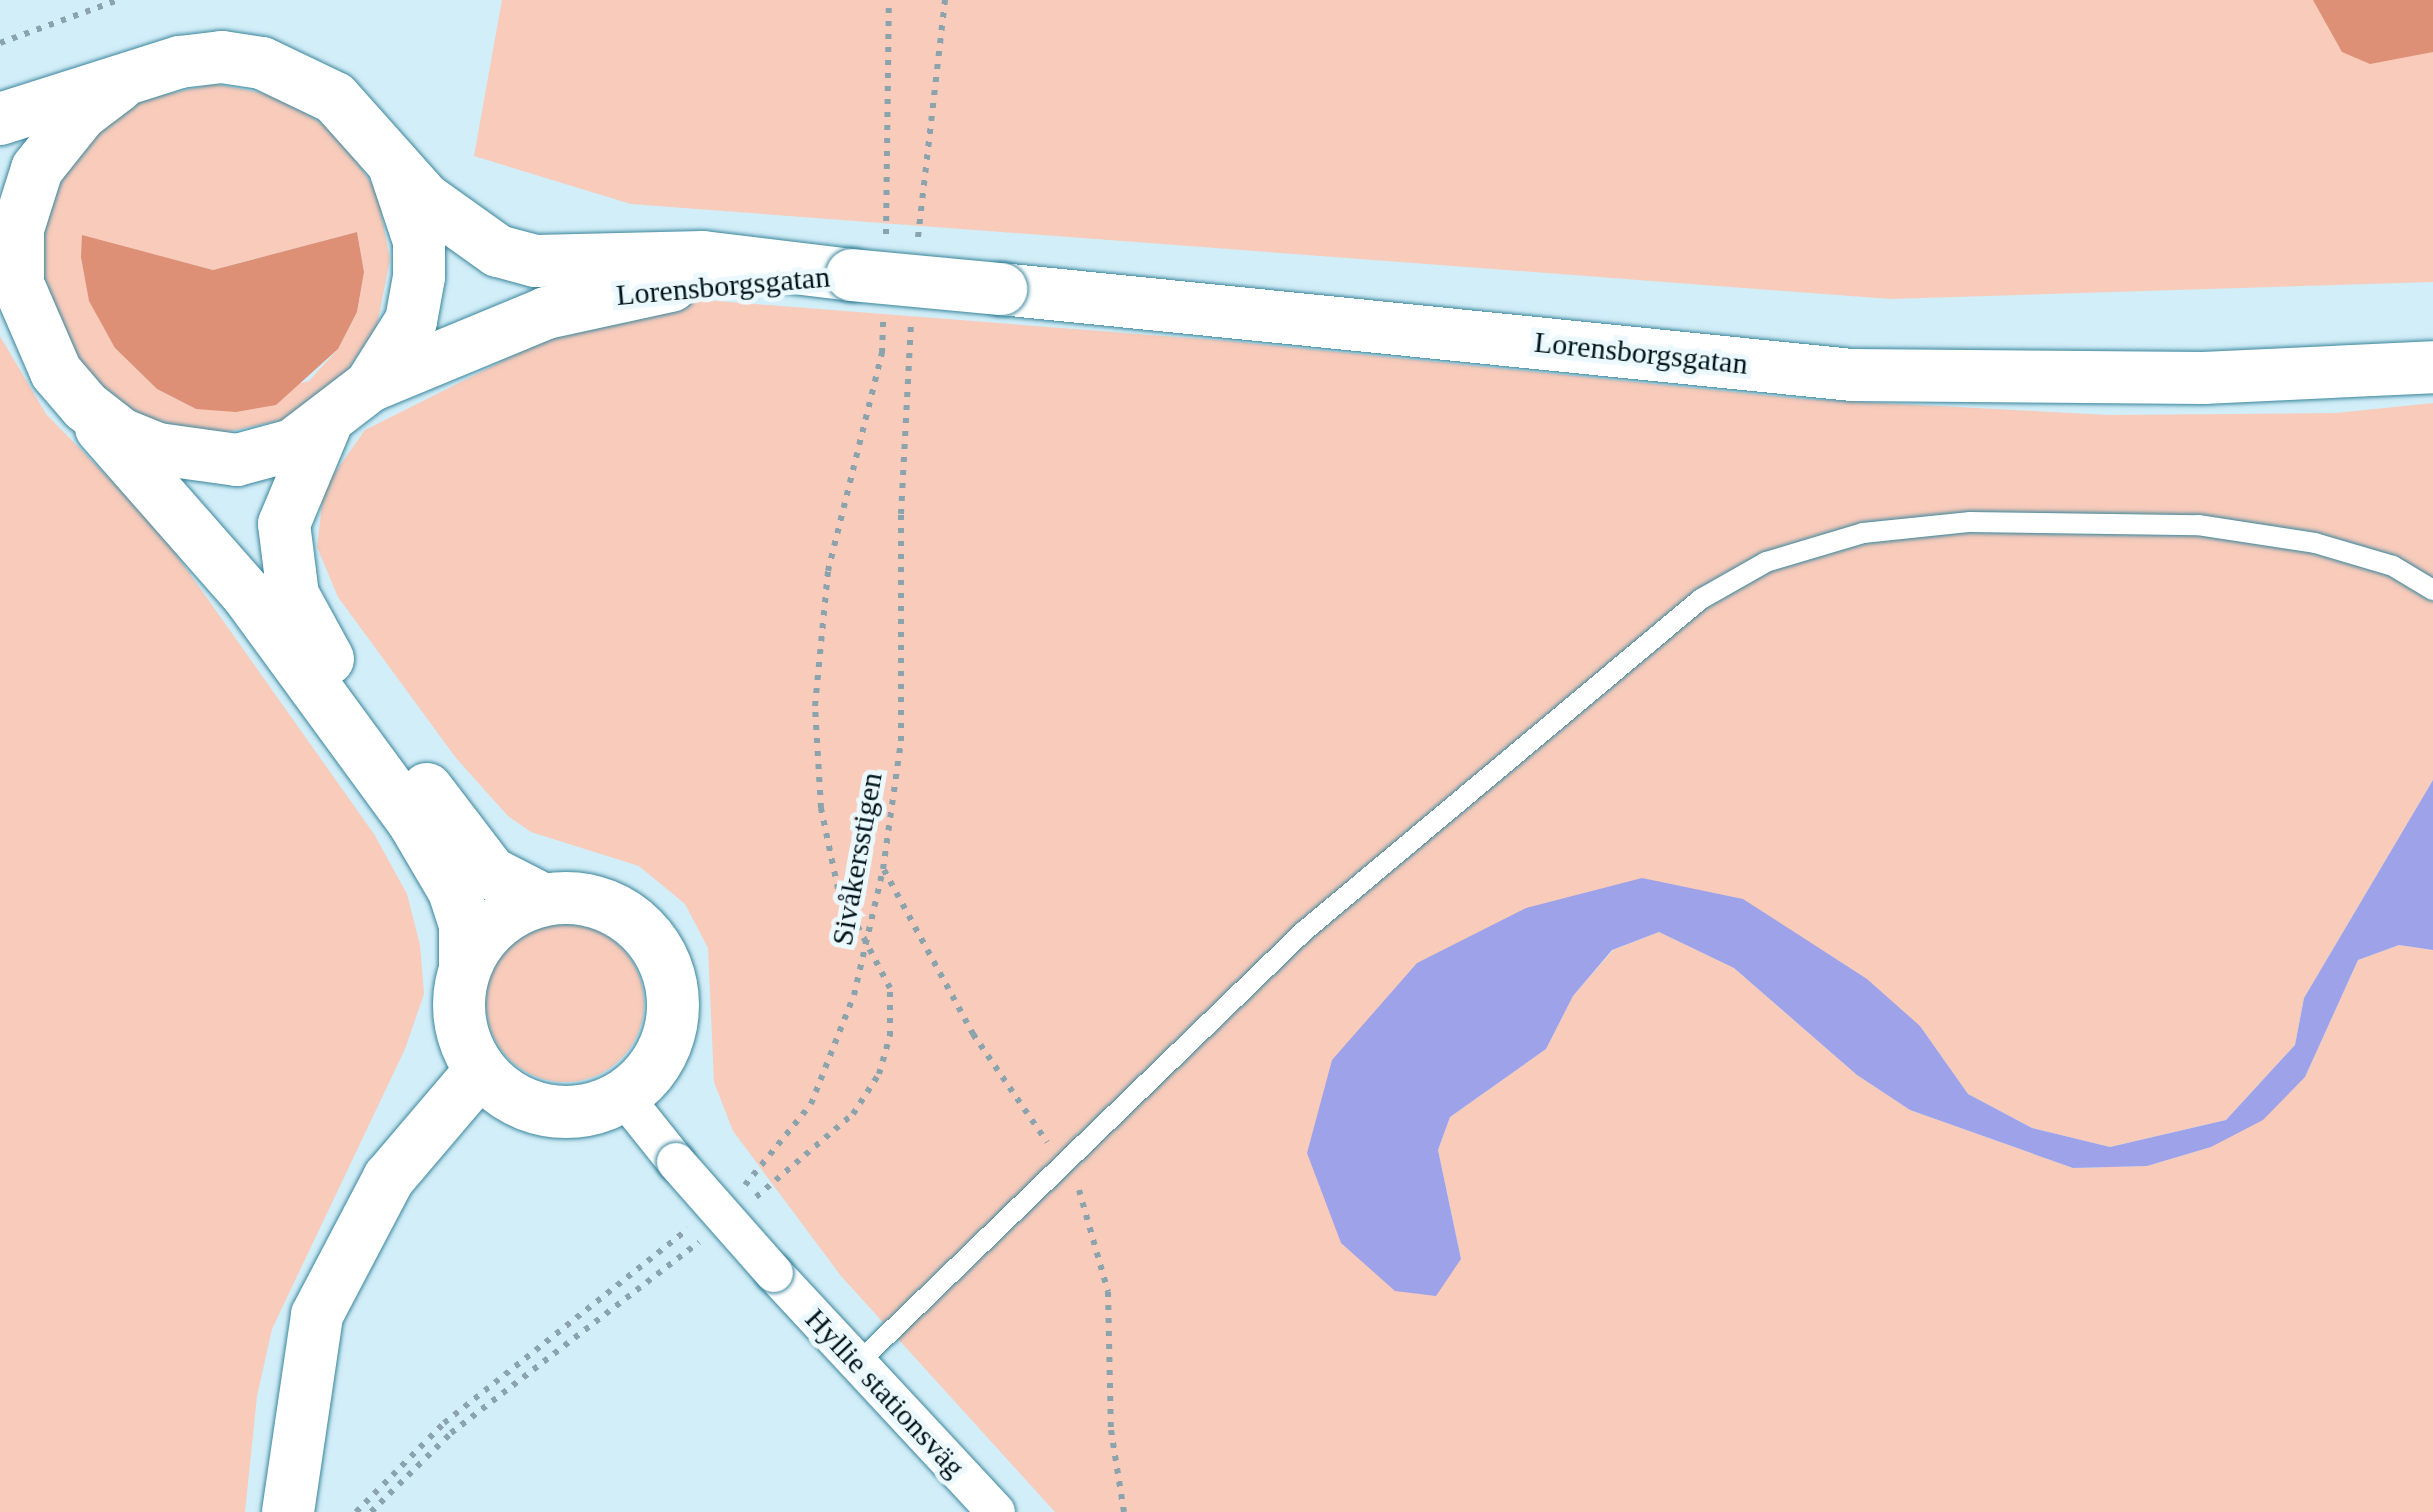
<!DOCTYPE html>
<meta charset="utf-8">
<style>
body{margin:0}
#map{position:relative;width:2433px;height:1512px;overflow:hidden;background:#d2eef8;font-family:"Times New Roman",serif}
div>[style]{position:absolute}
.green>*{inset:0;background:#f8cbbb}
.round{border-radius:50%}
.forest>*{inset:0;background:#dd9075}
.water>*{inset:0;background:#9ea3e9}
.path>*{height:6px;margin-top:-3px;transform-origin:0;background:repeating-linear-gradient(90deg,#8aa3ac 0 5px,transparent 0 13px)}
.roads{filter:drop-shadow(0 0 2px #3a859c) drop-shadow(0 0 2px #3a859c)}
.lane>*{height:20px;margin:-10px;padding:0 10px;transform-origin:10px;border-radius:10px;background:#fff}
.street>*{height:38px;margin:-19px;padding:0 19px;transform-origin:19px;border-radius:19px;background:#fff}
.secondary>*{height:52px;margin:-26px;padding:0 26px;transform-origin:26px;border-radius:26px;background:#fff}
.secondary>.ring{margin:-26px;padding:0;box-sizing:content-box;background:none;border:52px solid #fff;border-radius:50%}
.bridges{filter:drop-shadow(0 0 2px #3a859c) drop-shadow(0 0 2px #3a859c)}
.street-bridge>*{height:38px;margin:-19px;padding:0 19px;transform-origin:19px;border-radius:19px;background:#fff}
.secondary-bridge>*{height:52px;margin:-26px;padding:0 26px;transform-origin:26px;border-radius:26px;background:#fff}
span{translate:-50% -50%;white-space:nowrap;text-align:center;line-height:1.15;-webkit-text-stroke:10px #ebf9fe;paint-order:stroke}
.street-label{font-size:30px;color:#00141b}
</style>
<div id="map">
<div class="green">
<i style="clip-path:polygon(502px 0,2433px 0,2433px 282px,1891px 299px,631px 204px,474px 156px)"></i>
<i style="clip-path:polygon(evenodd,215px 84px,282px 97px,339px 135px,377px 192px,390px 259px,377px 325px,340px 382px,283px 420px,216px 434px,150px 420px,119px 404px,71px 357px,44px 293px,44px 225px,70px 162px,118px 114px,148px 98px,215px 84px,357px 232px,364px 272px,357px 312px,338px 349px,309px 381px,196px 409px,157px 389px,115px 348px,82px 236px,213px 270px,357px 232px)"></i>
<i style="clip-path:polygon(705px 300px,1228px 341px,1803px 399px,2108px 415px,2336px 413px,2433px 403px,2433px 780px,2304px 998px,2295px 1045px,2226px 1120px,2110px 1147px,2032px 1128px,1968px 1094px,1920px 1026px,1642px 878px,1332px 1060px,1461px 1259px,1438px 1150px,1450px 1117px,1546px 1049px,1573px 996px,1613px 950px,1659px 932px,1734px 968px,1857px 1075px,1910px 1110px,2073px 1168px,2147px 1166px,2211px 1147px,2305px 1077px,2358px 960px,2399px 945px,2433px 950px,2433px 1512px,1055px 1512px,841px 1276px,733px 1131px,714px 1082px,708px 948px,685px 904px,639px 866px,531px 832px,508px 816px,456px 758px,338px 597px,317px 547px,324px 488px,365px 430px,562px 331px)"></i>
<i style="clip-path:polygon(0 336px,46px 414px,156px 526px,374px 834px,407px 894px,420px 945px,424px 994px,405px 1049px,272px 1329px,257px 1396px,245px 1512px,0 1512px)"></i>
<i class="round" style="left:486px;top:924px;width:158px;height:158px"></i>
</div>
<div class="forest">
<i style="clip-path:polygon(2313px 0,2433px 0,2433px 52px,2370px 64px,2342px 52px)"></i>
<i style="clip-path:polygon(357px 232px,364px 272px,357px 312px,338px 349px,276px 405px,236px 412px,196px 409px,157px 389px,115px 348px,89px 301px,81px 257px,82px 235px,213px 270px)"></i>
</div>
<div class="water">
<i style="clip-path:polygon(2433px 780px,2433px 950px,2399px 945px,2358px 960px,2305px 1077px,2263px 1120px,2211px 1147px,2147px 1166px,2073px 1168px,1910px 1110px,1857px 1075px,1734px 968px,1659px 932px,1612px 950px,1573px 996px,1546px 1049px,1450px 1117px,1438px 1150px,1461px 1259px,1436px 1296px,1395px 1291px,1341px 1243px,1307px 1153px,1332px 1060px,1417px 963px,1526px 908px,1642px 878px,1743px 899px,1867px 979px,1920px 1026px,1968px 1094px,2032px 1128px,2110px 1147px,2226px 1120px,2295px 1045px,2304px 998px)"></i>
</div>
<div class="path">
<i style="left:0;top:43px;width:126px;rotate:-20deg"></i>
<i style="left:886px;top:234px;width:234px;rotate:-89.3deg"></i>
<i style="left:918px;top:237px;width:239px;rotate:-83.5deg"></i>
<i style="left:884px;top:870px;width:187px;rotate:61.5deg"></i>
<i style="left:973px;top:1034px;width:131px;rotate:55.6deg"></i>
<i style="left:745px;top:1185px;width:104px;rotate:-50.8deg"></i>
<i style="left:811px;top:1104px;width:117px;rotate:-68.5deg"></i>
<i style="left:854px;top:995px;width:129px;rotate:-77deg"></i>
<i style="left:883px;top:869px;width:129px;rotate:-82deg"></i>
<i style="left:901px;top:741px;width:227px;rotate:-90deg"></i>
<i style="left:901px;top:514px;width:190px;rotate:-87deg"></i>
<i style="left:1079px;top:1190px;width:106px;rotate:74.1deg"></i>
<i style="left:1108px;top:1292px;width:138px;rotate:88.8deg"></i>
<i style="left:1111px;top:1430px;width:83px;rotate:81deg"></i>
<i style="left:756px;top:1197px;width:128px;rotate:-40.6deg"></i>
<i style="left:853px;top:1114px;width:48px;rotate:-57deg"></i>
<i style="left:879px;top:1074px;width:40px;rotate:-74deg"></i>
<i style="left:890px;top:1036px;width:48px;rotate:-90deg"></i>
<i style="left:890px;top:988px;width:112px;rotate:-117.7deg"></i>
<i style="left:838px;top:889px;width:83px;rotate:-101.9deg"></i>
<i style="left:821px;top:808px;width:102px;rotate:-93.4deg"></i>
<i style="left:815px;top:706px;width:136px;rotate:-84.5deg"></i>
<i style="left:828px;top:571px;width:225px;rotate:-76.1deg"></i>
<i style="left:882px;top:353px;width:32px;rotate:-88deg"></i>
<i style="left:356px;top:1512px;width:125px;rotate:-45.3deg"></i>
<i style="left:444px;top:1423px;width:312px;rotate:-38.5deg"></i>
<i style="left:371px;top:1512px;width:112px;rotate:-44.6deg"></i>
<i style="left:451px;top:1433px;width:313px;rotate:-37.6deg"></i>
</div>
<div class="roads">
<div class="lane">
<i style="left:858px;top:1363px;width:620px;rotate:-44.08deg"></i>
<i style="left:1303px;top:932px;width:519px;rotate:-39.92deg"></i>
<i style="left:1701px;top:599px;width:75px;rotate:-29.6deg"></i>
<i style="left:1766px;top:562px;width:101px;rotate:-16.6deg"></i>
<i style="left:1863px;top:533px;width:108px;rotate:-5.9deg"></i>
<i style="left:1970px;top:522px;width:228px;rotate:0.8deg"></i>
<i style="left:2198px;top:525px;width:118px;rotate:8.7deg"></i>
<i style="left:2315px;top:543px;width:81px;rotate:16.4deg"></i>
<i style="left:2393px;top:566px;width:47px;rotate:31deg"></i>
</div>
<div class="street">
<i style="left:624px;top:1097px;width:83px;rotate:51.3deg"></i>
<i style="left:774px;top:1273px;width:326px;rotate:47.1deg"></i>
</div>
<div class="secondary">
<i style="left:118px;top:86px;width:46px;rotate:142.9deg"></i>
<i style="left:81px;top:114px;width:70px;rotate:128.7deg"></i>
<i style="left:37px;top:169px;width:63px;rotate:107.6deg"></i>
<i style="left:18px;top:229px;width:55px;rotate:90deg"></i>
<i style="left:18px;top:284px;width:96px;rotate:66.6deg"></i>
<i style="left:56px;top:372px;width:45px;rotate:49.5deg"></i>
<i style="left:85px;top:406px;width:46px;rotate:37.9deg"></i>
<i style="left:121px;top:434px;width:40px;rotate:22deg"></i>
<i style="left:158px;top:449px;width:80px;rotate:7.9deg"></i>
<i style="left:237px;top:460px;width:58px;rotate:-15deg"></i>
<i style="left:293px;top:445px;width:97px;rotate:-37.5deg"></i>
<i style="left:370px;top:386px;width:77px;rotate:-57.8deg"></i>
<i style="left:411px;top:321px;width:45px;rotate:-79.7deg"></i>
<i style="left:419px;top:277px;width:36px;rotate:-90deg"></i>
<i style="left:419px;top:241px;width:82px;rotate:-108.4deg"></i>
<i style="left:0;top:119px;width:189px;rotate:-17.6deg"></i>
<i style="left:180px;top:62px;width:42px;rotate:-6.8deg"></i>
<i style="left:222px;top:57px;width:40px;rotate:8.5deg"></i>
<i style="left:262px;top:63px;width:81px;rotate:25.6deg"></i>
<i style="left:335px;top:98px;width:135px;rotate:48.3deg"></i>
<i style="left:425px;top:199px;width:90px;rotate:35.5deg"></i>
<i style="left:498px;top:251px;width:39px;rotate:15deg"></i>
<i style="left:536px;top:261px;width:167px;rotate:-1.4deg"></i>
<i style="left:703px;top:257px;width:150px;rotate:6.9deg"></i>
<i style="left:1001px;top:289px;width:855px;rotate:5.77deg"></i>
<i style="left:1852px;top:375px;width:351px;rotate:0.5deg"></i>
<i style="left:2203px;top:378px;width:230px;rotate:-2.7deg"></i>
<i style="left:370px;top:386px;width:191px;rotate:-22.5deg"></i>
<i style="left:546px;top:313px;width:128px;rotate:-12.2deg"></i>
<i style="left:325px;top:426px;width:106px;rotate:112.7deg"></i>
<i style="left:284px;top:524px;width:72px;rotate:82.8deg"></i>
<i style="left:293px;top:595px;width:73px;rotate:61.3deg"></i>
<i style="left:101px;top:428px;width:220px;rotate:48.7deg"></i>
<i style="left:246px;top:593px;width:283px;rotate:53.8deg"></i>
<i style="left:413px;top:821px;width:81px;rotate:59.6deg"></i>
<i style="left:454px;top:891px;width:35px;rotate:72deg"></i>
<i style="left:465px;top:924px;width:41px;rotate:90deg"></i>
<i style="left:427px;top:789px;width:106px;rotate:52.7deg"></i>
<i style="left:491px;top:873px;width:57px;rotate:27deg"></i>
<i class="ring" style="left:459px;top:898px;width:162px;height:162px"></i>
<i style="left:288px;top:1512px;width:199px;rotate:-81.6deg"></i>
<i style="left:317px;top:1315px;width:155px;rotate:-62.3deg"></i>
<i style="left:389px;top:1178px;width:140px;rotate:-49.6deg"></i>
</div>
</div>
<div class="bridges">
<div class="street-bridge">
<i style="left:676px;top:1162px;width:148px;rotate:48.6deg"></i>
</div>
<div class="secondary-bridge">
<i style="left:852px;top:275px;width:150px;rotate:5.4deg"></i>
</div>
</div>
<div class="street-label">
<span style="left:723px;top:286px;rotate:-5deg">Lorensborgsgatan</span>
<span style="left:1641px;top:353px;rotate:6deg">Lorensborgsgatan</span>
<span style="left:857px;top:859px;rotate:-80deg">Sivåkersstigen</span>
<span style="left:885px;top:1393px;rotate:47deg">Hyllie stationsväg</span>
</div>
</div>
